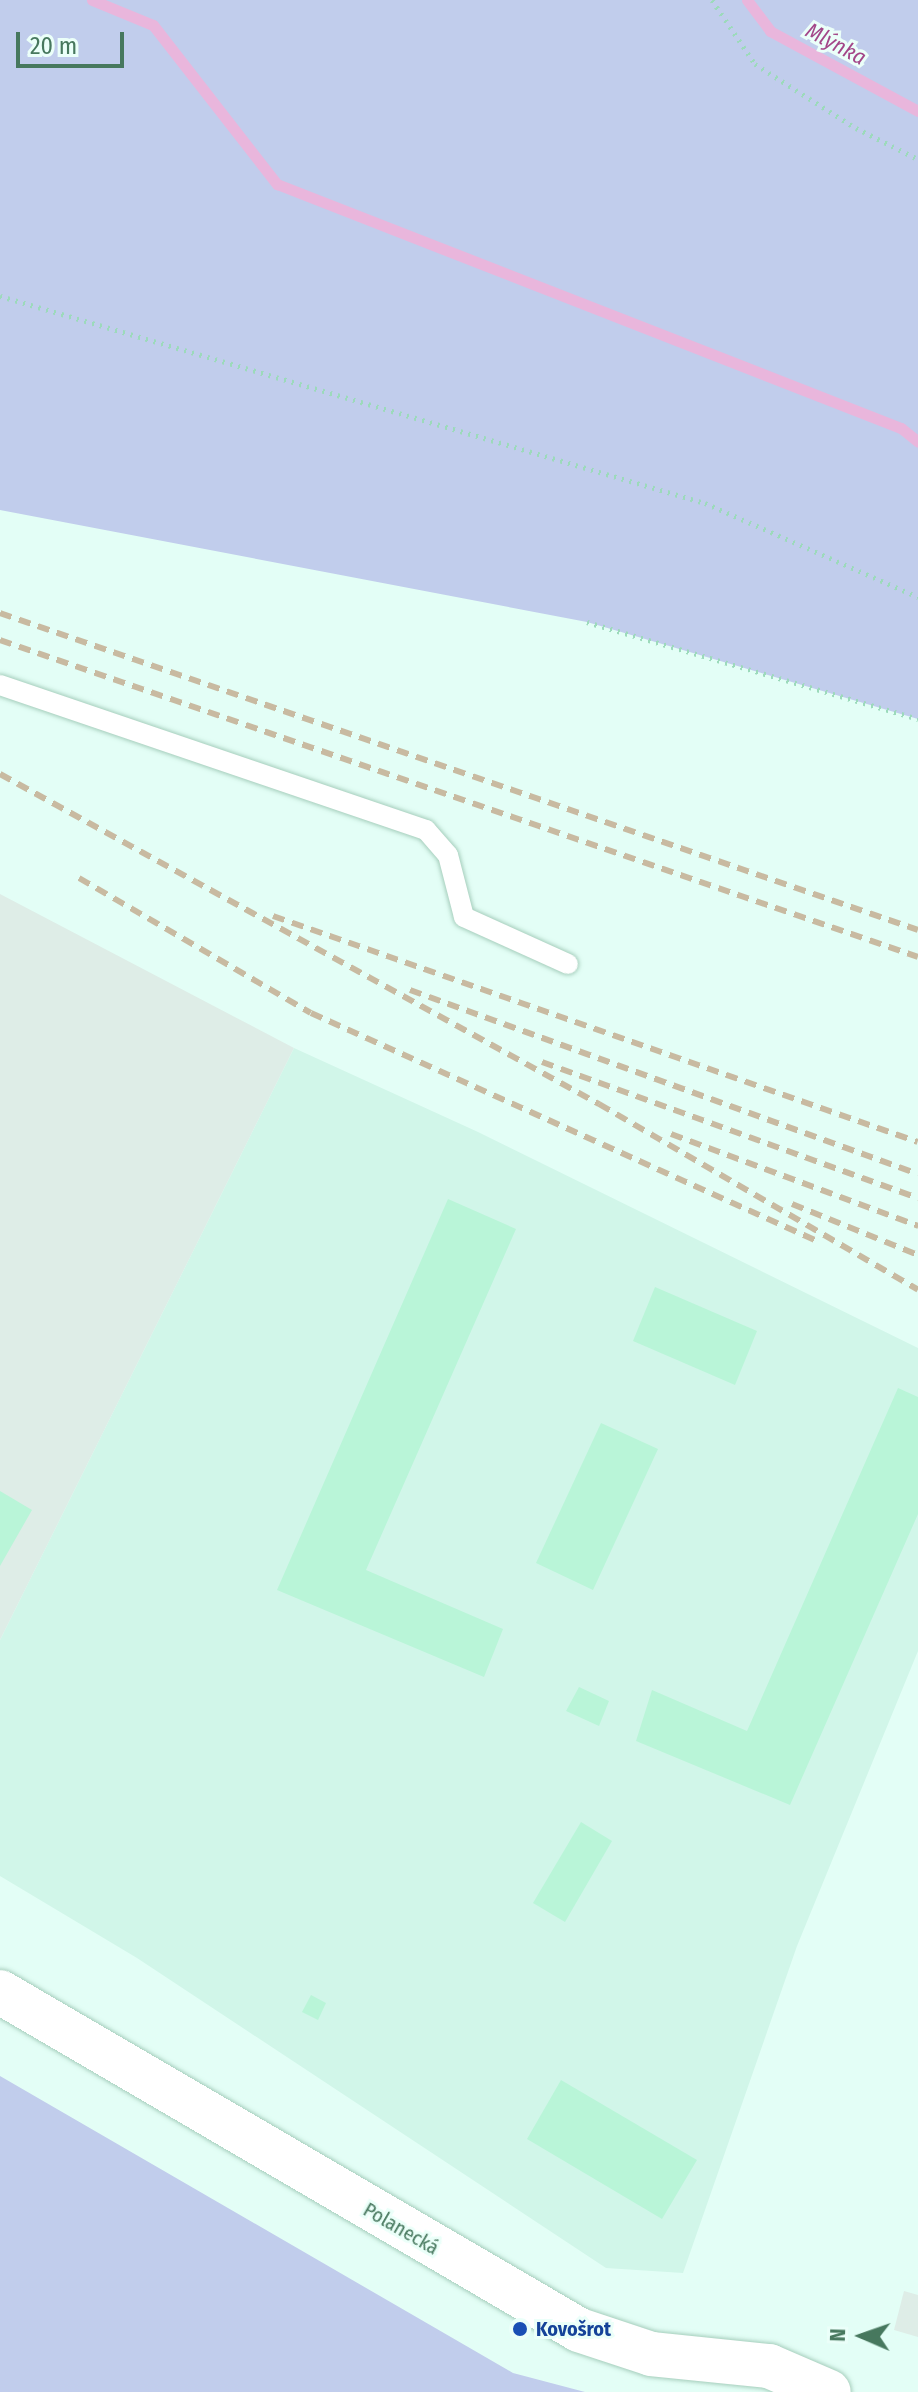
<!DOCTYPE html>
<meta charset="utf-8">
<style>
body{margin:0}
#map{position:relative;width:918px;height:2392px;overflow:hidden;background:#e3fef6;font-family:"Fira Sans Condensed",sans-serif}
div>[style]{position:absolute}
.residential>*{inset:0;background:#d1f6e9}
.industrial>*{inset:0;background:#deede7}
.green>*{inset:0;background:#c1cdec}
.stream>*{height:11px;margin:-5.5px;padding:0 5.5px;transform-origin:5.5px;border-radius:5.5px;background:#e9b6dc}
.building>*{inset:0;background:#b9f5d8}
.path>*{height:5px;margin-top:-2.5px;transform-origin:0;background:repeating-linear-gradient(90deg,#9cdabb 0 2px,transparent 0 8px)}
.roads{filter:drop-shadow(0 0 2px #a6cebc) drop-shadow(0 0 2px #a6cebc)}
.lane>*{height:20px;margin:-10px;padding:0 10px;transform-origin:10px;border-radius:10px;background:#fff}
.secondary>*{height:44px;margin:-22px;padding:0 22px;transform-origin:22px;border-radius:22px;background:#fff}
.rail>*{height:6px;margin-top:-3px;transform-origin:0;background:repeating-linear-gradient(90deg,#c8baa1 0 12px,transparent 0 20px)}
.dots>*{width:22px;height:22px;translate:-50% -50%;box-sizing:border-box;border:4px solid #ebfff9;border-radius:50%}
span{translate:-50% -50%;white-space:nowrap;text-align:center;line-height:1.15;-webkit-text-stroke:6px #ebfff9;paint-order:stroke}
.street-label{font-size:20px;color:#47785e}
.transit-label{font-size:20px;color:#164399;font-weight:700}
.left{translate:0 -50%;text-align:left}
.water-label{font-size:22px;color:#a34789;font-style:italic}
.north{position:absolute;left:822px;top:2296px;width:80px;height:80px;-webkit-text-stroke:6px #ebfff9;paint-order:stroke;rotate:272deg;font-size:22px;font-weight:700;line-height:32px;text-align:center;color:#47785e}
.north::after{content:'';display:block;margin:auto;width:28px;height:36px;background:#47785e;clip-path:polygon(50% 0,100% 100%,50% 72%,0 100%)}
.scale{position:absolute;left:16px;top:32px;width:108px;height:36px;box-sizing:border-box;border:4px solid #47785e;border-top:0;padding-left:10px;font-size:24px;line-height:28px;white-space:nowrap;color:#47785e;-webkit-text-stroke:6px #ebfff9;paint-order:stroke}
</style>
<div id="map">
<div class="residential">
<i style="clip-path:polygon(294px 1048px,478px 1132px,918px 1348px,918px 1651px,797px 1946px,683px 2273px,606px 2268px,137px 1958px,0 1876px,0 1640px)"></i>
</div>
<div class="industrial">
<i style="clip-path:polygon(0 894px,294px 1048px,0 1640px)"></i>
<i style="clip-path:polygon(904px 2291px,918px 2295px,918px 2337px,894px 2330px)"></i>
</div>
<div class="green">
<i style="clip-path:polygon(0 0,918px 0,918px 719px,587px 622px,0 510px)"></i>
<i style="clip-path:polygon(0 2076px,513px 2373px,585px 2392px,0 2392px)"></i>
</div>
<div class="stream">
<i style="left:92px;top:0;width:66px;rotate:22.3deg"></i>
<i style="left:153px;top:25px;width:202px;rotate:52.1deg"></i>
<i style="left:277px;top:184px;width:670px;rotate:21.36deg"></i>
<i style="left:901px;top:428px;width:22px;rotate:39deg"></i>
<i style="left:747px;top:0;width:39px;rotate:53deg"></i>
<i style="left:770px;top:31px;width:168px;rotate:28.4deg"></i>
</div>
<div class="building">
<i style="clip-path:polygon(448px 1199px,516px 1229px,366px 1570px,503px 1629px,484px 1677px,277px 1590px)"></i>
<i style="clip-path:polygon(655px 1287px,757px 1331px,735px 1385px,633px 1341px)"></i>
<i style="clip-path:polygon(898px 1388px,918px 1397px,918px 1514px,790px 1805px,636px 1741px,652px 1690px,747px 1731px)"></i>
<i style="clip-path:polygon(601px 1423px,658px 1449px,593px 1590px,536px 1563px)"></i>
<i style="clip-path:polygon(0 1491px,32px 1510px,0 1566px)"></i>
<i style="clip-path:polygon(579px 1687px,609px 1701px,599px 1726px,566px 1711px)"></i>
<i style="clip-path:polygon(581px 1822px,612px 1841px,565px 1922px,533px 1903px)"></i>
<i style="clip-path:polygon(311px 1995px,326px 2003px,318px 2020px,302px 2012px)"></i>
<i style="clip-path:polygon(561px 2080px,697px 2160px,662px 2219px,527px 2139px)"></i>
</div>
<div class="path">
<i style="left:712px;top:0;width:77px;rotate:56.1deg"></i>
<i style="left:755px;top:64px;width:120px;rotate:32.4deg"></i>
<i style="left:856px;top:128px;width:69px;rotate:26.6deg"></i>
<i style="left:0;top:296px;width:735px;rotate:16.36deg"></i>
<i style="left:705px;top:503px;width:233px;rotate:23.8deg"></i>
<i style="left:587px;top:622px;width:345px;rotate:16.3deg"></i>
</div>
<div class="roads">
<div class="lane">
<i style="left:0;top:685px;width:450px;rotate:18.8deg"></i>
<i style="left:426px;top:830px;width:33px;rotate:49deg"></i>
<i style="left:448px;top:855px;width:64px;rotate:75.5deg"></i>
<i style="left:464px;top:917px;width:114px;rotate:24.3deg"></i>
</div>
<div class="secondary">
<i style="left:0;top:1992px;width:670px;rotate:30.27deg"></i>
<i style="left:579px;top:2330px;width:76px;rotate:18.4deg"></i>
<i style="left:651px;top:2354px;width:119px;rotate:5.8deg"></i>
<i style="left:769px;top:2366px;width:65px;rotate:23.4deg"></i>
</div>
</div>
<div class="rail">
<i style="left:0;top:613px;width:971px;rotate:19.05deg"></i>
<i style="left:0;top:640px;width:971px;rotate:19.05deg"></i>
<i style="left:0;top:774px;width:684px;rotate:28.85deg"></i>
<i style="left:599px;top:1104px;width:369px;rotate:30.2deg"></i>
<i style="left:79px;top:878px;width:268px;rotate:30.2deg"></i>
<i style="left:311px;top:1013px;width:555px;rotate:24.26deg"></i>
<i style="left:273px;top:916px;width:683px;rotate:19.31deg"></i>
<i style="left:410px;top:990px;width:540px;rotate:19.91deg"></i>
<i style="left:542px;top:1062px;width:400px;rotate:19.9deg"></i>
<i style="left:671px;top:1134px;width:264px;rotate:20.4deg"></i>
<i style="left:792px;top:1204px;width:136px;rotate:22deg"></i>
</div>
<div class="dots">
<i style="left:520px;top:2329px;background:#1a4fb4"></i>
</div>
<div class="street-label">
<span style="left:401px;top:2229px;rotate:30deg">Polanecká</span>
</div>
<div class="transit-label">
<span class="left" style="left:536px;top:2329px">Kovošrot</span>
</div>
<div class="water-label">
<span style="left:836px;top:44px;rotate:28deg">Mlýnka</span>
</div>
<div class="north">N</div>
<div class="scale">20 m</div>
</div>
